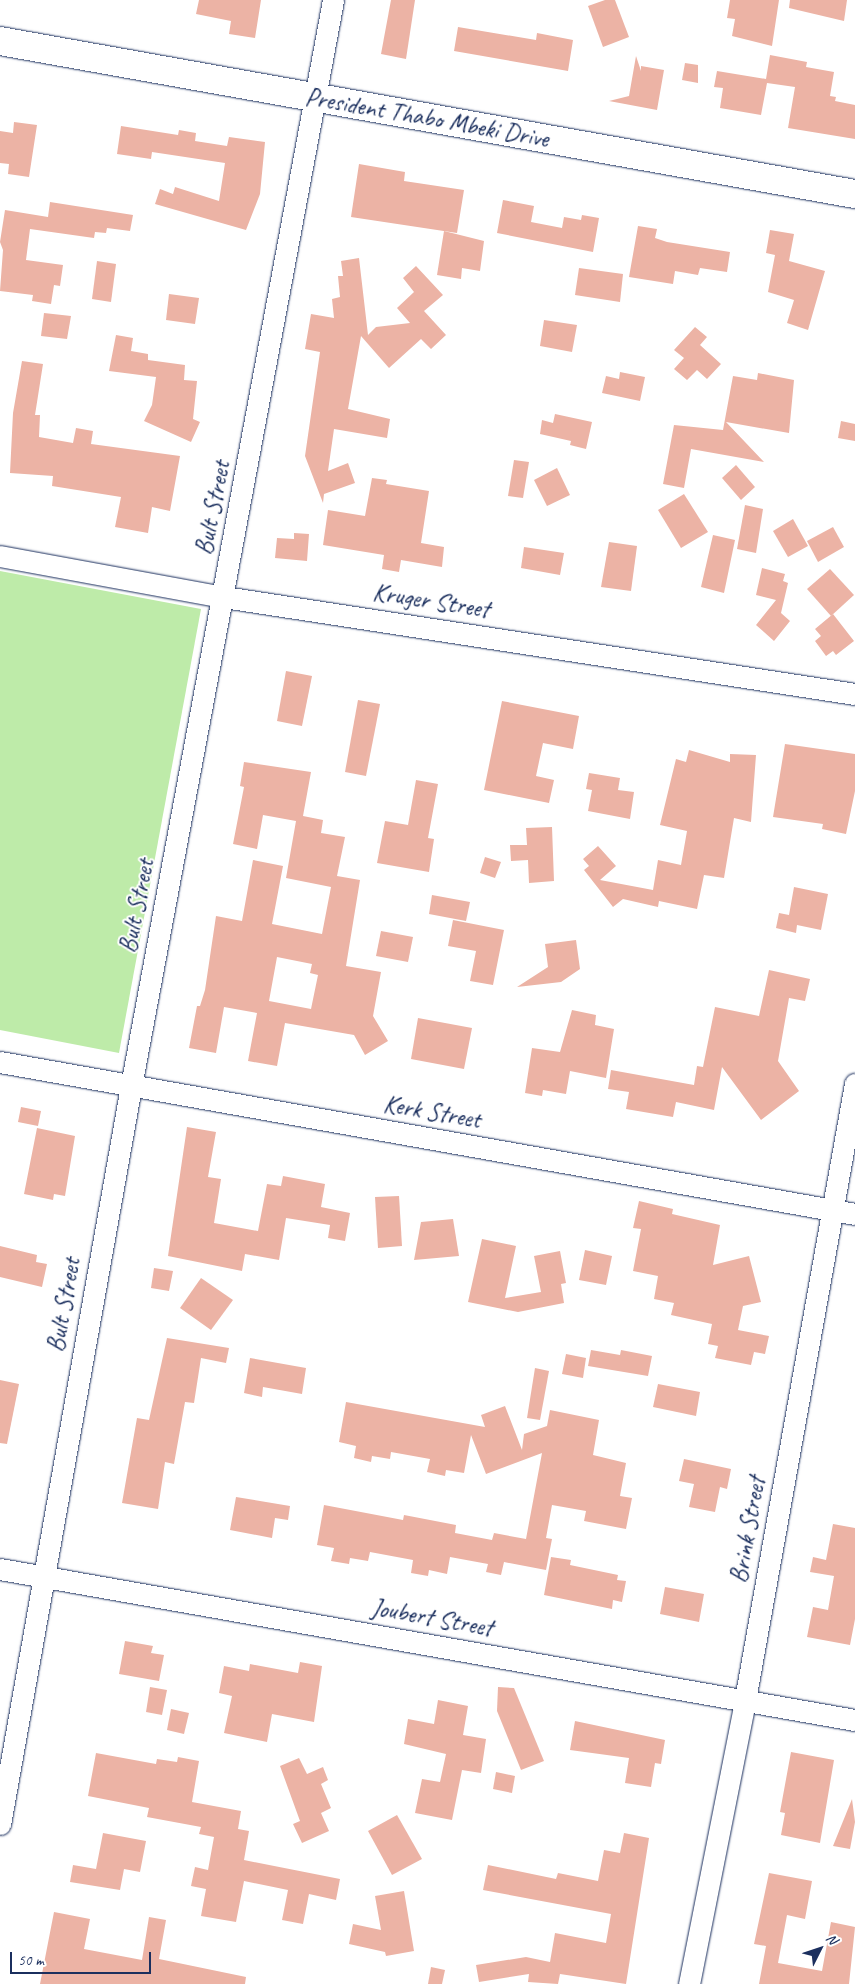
<!DOCTYPE html>
<style>
body{margin:0}
#map{position:relative;width:855px;height:1984px;overflow:hidden;background:#fff;font-family:Caveat,sans-serif}
div>[style]{position:absolute}
.green>*{inset:0;background:#beeba9}
.building>*{inset:0;background:#ecb3a5}
.roads{filter:drop-shadow(0 0 1px #1b2f5e) drop-shadow(0 0 1px #1b2f5e)}
.street>*{height:21px;margin:-10.5px;padding:0 10.5px;transform-origin:10.5px;border-radius:10.5px;background:#fff}
.secondary>*{height:28px;margin:-14px;padding:0 14px;transform-origin:14px;border-radius:14px;background:#fff}
span{translate:-50% -50%;white-space:nowrap;text-align:center;line-height:1.15;-webkit-text-stroke:4px #fff;paint-order:stroke}
.street-label{font-size:25px;color:#1b2f5e}
.north{position:absolute;left:795px;top:1924px;width:50px;height:50px;-webkit-text-stroke:4px #fff;paint-order:stroke;rotate:49deg;font-size:14px;font-weight:700;line-height:20px;text-align:center;color:#1b2f5e}
.north::after{content:'';display:block;margin:auto;width:18px;height:22px;background:#1b2f5e;clip-path:polygon(50% 0,100% 100%,50% 72%,0 100%)}
.scale{position:absolute;left:10px;top:1952px;width:141px;height:22px;box-sizing:border-box;border:2px solid #1b2f5e;border-top:0;padding-left:6px;font-size:15px;line-height:18px;white-space:nowrap;color:#1b2f5e;-webkit-text-stroke:4px #fff;paint-order:stroke}
</style>
<div id="map">
<div class="green">
<i style="clip-path:polygon(0 571px,201px 609px,119px 1053px,0 1030px)"></i>
</div>
<div class="building">
<i style="clip-path:polygon(199px 0,261px 0,255px 38px,229px 34px,231px 21px,196px 14px)"></i>
<i style="clip-path:polygon(391px 0,415px 0,406px 59px,381px 54px)"></i>
<i style="clip-path:polygon(605px 0,615px 0,629px 37px,603px 47px,588px 6px)"></i>
<i style="clip-path:polygon(730px 0,779px 0,772px 46px,732px 36px,735px 19px,727px 18px)"></i>
<i style="clip-path:polygon(790px 0,847px 0,844px 21px,789px 8px)"></i>
<i style="clip-path:polygon(458px 27px,536px 40px,537px 33px,573px 40px,568px 71px,454px 51px)"></i>
<i style="clip-path:polygon(770px 55px,807px 62px,806px 67px,834px 72px,830px 96px,836px 97px,835px 101px,855px 105px,855px 139px,788px 128px,795px 87px,767px 83px,761px 115px,720px 108px,723px 88px,714px 87px,717px 71px,766px 79px)"></i>
<i style="clip-path:polygon(636px 56px,641px 71px,641px 66px,664px 70px,657px 110px,609px 101px,629px 96px)"></i>
<i style="clip-path:polygon(685px 63px,698px 65px,698px 83px,682px 80px)"></i>
<i style="clip-path:polygon(14px 122px,37px 125px,29px 177px,8px 174px,9px 164px,0 163px,0 131px,13px 133px)"></i>
<i style="clip-path:polygon(121px 126px,178px 135px,179px 130px,196px 133px,195px 141px,227px 146px,229px 137px,265px 142px,260px 194px,246px 230px,155px 204px,160px 189px,173px 194px,175px 187px,219px 201px,225px 163px,152px 152px,151px 159px,117px 154px)"></i>
<i style="clip-path:polygon(359px 164px,405px 172px,404px 181px,464px 190px,457px 233px,351px 217px)"></i>
<i style="clip-path:polygon(503px 200px,534px 206px,531px 222px,562px 228px,564px 217px,581px 220px,582px 215px,599px 218px,593px 252px,497px 233px)"></i>
<i style="clip-path:polygon(50px 202px,133px 215px,130px 231px,107px 228px,106px 233px,95px 232px,94px 238px,30px 229px,26px 260px,63px 265px,60px 286px,54px 285px,51px 304px,32px 301px,33px 295px,0 291px,3px 250px,0 242px,5px 210px,48px 217px)"></i>
<i style="clip-path:polygon(638px 226px,657px 229px,655px 238px,667px 242px,730px 252px,727px 272px,700px 268px,698px 275px,675px 271px,673px 284px,629px 277px)"></i>
<i style="clip-path:polygon(770px 230px,794px 234px,789px 261px,825px 271px,808px 330px,787px 323px,794px 300px,768px 292px,775px 255px,766px 253px)"></i>
<i style="clip-path:polygon(444px 231px,484px 241px,480px 271px,462px 268px,461px 279px,437px 275px)"></i>
<i style="clip-path:polygon(359px 258px,368px 335px,376px 327px,410px 323px,397px 308px,414px 292px,403px 278px,416px 266px,443px 295px,424px 311px,446px 335px,431px 349px,421px 339px,389px 368px,361px 336px,348px 409px,390px 419px,387px 438px,334px 429px,328px 471px,348px 463px,355px 483px,324px 494px,323px 503px,305px 456px,320px 352px,305px 349px,311px 314px,334px 318px,332px 299px,340px 297px,338px 276px,343px 276px,341px 261px)"></i>
<i style="clip-path:polygon(97px 261px,116px 264px,111px 302px,92px 299px)"></i>
<i style="clip-path:polygon(579px 268px,623px 274px,620px 302px,575px 295px)"></i>
<i style="clip-path:polygon(169px 294px,199px 298px,195px 324px,166px 320px)"></i>
<i style="clip-path:polygon(44px 313px,71px 316px,67px 339px,41px 336px)"></i>
<i style="clip-path:polygon(544px 320px,577px 325px,572px 352px,540px 346px)"></i>
<i style="clip-path:polygon(695px 327px,707px 337px,700px 345px,721px 364px,707px 379px,697px 370px,687px 380px,674px 369px,684px 358px,674px 350px)"></i>
<i style="clip-path:polygon(116px 335px,133px 338px,131px 351px,148px 354px,148px 360px,185px 365px,184px 380px,197px 381px,193px 419px,200px 422px,191px 442px,144px 421px,152px 405px,156px 377px,109px 371px)"></i>
<i style="clip-path:polygon(22px 361px,43px 364px,35px 415px,40px 415px,39px 437px,73px 443px,76px 428px,93px 431px,91px 444px,180px 456px,170px 511px,152px 507px,148px 533px,115px 527px,121px 497px,52px 486px,53px 476px,10px 473px,13px 413px)"></i>
<i style="clip-path:polygon(620px 372px,645px 377px,640px 401px,602px 393px,606px 376px,619px 379px)"></i>
<i style="clip-path:polygon(758px 373px,794px 380px,789px 433px,726px 422px,764px 462px,691px 449px,684px 488px,663px 484px,674px 425px,723px 430px,733px 376px,757px 380px)"></i>
<i style="clip-path:polygon(555px 414px,592px 422px,586px 449px,570px 445px,571px 441px,540px 434px,542px 420px,553px 423px)"></i>
<i style="clip-path:polygon(841px 421px,855px 424px,855px 441px,838px 438px)"></i>
<i style="clip-path:polygon(514px 460px,529px 462px,523px 498px,508px 496px)"></i>
<i style="clip-path:polygon(736px 465px,755px 487px,741px 500px,722px 478px)"></i>
<i style="clip-path:polygon(557px 468px,570px 495px,547px 506px,534px 480px)"></i>
<i style="clip-path:polygon(372px 478px,387px 480px,386px 484px,429px 491px,421px 543px,444px 547px,442px 567px,401px 560px,399px 572px,382px 569px,384px 555px,323px 545px,328px 510px,365px 516px)"></i>
<i style="clip-path:polygon(684px 494px,708px 532px,681px 548px,658px 510px)"></i>
<i style="clip-path:polygon(745px 505px,763px 509px,756px 553px,737px 549px)"></i>
<i style="clip-path:polygon(793px 519px,808px 546px,788px 557px,773px 531px)"></i>
<i style="clip-path:polygon(833px 527px,844px 547px,818px 562px,807px 541px)"></i>
<i style="clip-path:polygon(294px 533px,309px 534px,307px 561px,275px 558px,277px 538px,294px 539px)"></i>
<i style="clip-path:polygon(713px 535px,735px 540px,724px 593px,701px 587px)"></i>
<i style="clip-path:polygon(609px 542px,637px 546px,631px 591px,601px 587px)"></i>
<i style="clip-path:polygon(524px 547px,564px 553px,560px 575px,521px 568px)"></i>
<i style="clip-path:polygon(762px 568px,785px 574px,783px 581px,788px 583px,781px 613px,790px 621px,774px 641px,756px 625px,776px 600px,756px 595px)"></i>
<i style="clip-path:polygon(830px 569px,854px 595px,831px 616px,807px 589px)"></i>
<i style="clip-path:polygon(833px 614px,854px 641px,836px 655px,833px 651px,826px 656px,815px 641px,821px 636px,815px 629px)"></i>
<i style="clip-path:polygon(286px 671px,312px 676px,302px 726px,277px 721px)"></i>
<i style="clip-path:polygon(358px 700px,380px 704px,366px 776px,345px 772px)"></i>
<i style="clip-path:polygon(502px 701px,579px 716px,573px 749px,543px 743px,536px 776px,554px 780px,549px 803px,484px 790px)"></i>
<i style="clip-path:polygon(785px 744px,855px 754px,855px 791px,846px 834px,822px 829px,823px 824px,773px 817px)"></i>
<i style="clip-path:polygon(689px 750px,730px 762px,730px 754px,756px 755px,751px 822px,734px 818px,724px 878px,704px 875px,697px 909px,659px 901px,658px 907px,623px 899px,613px 907px,584px 870px,589px 866px,583px 859px,598px 846px,616px 866px,600px 880px,653px 890px,658px 860px,681px 865px,687px 831px,660px 825px,676px 759px,686px 762px)"></i>
<i style="clip-path:polygon(evenodd,244px 762px,311px 772px,303px 816px,323px 820px,321px 833px,345px 837px,337px 876px,360px 880px,346px 966px,381px 972px,373px 1016px,388px 1041px,365px 1055px,354px 1035px,285px 1023px,277px 1066px,248px 1061px,257px 1013px,224px 1007px,216px 1053px,189px 1048px,197px 1006px,200px 1006px,205px 990px,216px 916px,242px 921px,253px 860px,283px 866px,272px 924px,322px 934px,331px 887px,286px 878px,296px 821px,263px 815px,257px 849px,233px 844px,244px 787px,240px 786px,244px 762px,277px 957px,312px 964px,310px 973px,318px 975px,311px 1009px,269px 1001px,277px 957px)"></i>
<i style="clip-path:polygon(589px 773px,620px 778px,618px 790px,634px 792px,630px 819px,588px 811px,592px 790px,586px 789px)"></i>
<i style="clip-path:polygon(416px 780px,438px 784px,428px 838px,434px 839px,429px 872px,377px 863px,385px 821px,408px 825px)"></i>
<i style="clip-path:polygon(552px 827px,554px 881px,529px 883px,528px 860px,511px 861px,510px 845px,527px 845px,526px 828px)"></i>
<i style="clip-path:polygon(485px 857px,501px 862px,495px 878px,480px 873px)"></i>
<i style="clip-path:polygon(794px 887px,828px 894px,821px 930px,797px 925px,796px 933px,776px 928px,779px 913px,789px 915px)"></i>
<i style="clip-path:polygon(432px 895px,470px 902px,466px 921px,429px 914px)"></i>
<i style="clip-path:polygon(453px 920px,504px 930px,493px 985px,470px 981px,476px 951px,448px 946px)"></i>
<i style="clip-path:polygon(381px 931px,413px 937px,408px 962px,376px 956px)"></i>
<i style="clip-path:polygon(576px 940px,580px 969px,561px 982px,517px 987px,548px 967px,545px 944px)"></i>
<i style="clip-path:polygon(769px 970px,810px 979px,805px 1001px,789px 998px,778px 1061px,799px 1091px,761px 1120px,722px 1067px,714px 1110px,676px 1102px,673px 1117px,626px 1109px,629px 1092px,608px 1089px,611px 1070px,694px 1085px,697px 1066px,703px 1067px,715px 1007px,759px 1016px)"></i>
<i style="clip-path:polygon(572px 1010px,596px 1015px,595px 1025px,614px 1029px,606px 1078px,570px 1071px,566px 1094px,543px 1090px,542px 1096px,525px 1093px,532px 1048px,560px 1052px)"></i>
<i style="clip-path:polygon(418px 1018px,472px 1028px,464px 1069px,411px 1059px)"></i>
<i style="clip-path:polygon(21px 1107px,41px 1111px,38px 1126px,18px 1122px)"></i>
<i style="clip-path:polygon(187px 1127px,216px 1132px,208px 1177px,221px 1179px,214px 1223px,258px 1231px,267px 1184px,281px 1186px,283px 1176px,325px 1184px,321px 1207px,350px 1213px,345px 1241px,328px 1238px,330px 1225px,286px 1218px,279px 1260px,245px 1254px,242px 1271px,168px 1256px)"></i>
<i style="clip-path:polygon(37px 1128px,75px 1136px,65px 1196px,54px 1194px,53px 1200px,24px 1194px)"></i>
<i style="clip-path:polygon(399px 1196px,402px 1246px,378px 1248px,375px 1197px)"></i>
<i style="clip-path:polygon(639px 1201px,673px 1209px,672px 1214px,720px 1225px,713px 1265px,749px 1256px,761px 1302px,743px 1306px,738px 1330px,769px 1336px,765px 1354px,754px 1352px,751px 1365px,715px 1358px,718px 1346px,708px 1344px,712px 1324px,671px 1315px,674px 1303px,654px 1299px,658px 1276px,633px 1271px,641px 1229px,633px 1228px)"></i>
<i style="clip-path:polygon(453px 1219px,459px 1256px,414px 1260px,421px 1222px)"></i>
<i style="clip-path:polygon(482px 1239px,516px 1246px,505px 1298px,541px 1292px,534px 1256px,560px 1251px,566px 1283px,561px 1284px,564px 1303px,518px 1312px,468px 1302px)"></i>
<i style="clip-path:polygon(0 1246px,37px 1255px,36px 1262px,47px 1264px,42px 1287px,0 1277px)"></i>
<i style="clip-path:polygon(585px 1250px,612px 1256px,606px 1285px,579px 1280px)"></i>
<i style="clip-path:polygon(154px 1268px,173px 1271px,169px 1291px,151px 1288px)"></i>
<i style="clip-path:polygon(201px 1278px,233px 1300px,211px 1330px,180px 1308px)"></i>
<i style="clip-path:polygon(167px 1338px,229px 1348px,226px 1363px,201px 1358px,194px 1403px,185px 1402px,174px 1464px,165px 1462px,158px 1509px,122px 1503px,137px 1418px,149px 1420px)"></i>
<i style="clip-path:polygon(591px 1350px,620px 1355px,621px 1350px,652px 1356px,648px 1376px,588px 1366px)"></i>
<i style="clip-path:polygon(566px 1354px,586px 1358px,583px 1378px,562px 1374px)"></i>
<i style="clip-path:polygon(250px 1358px,306px 1368px,302px 1394px,263px 1387px,262px 1397px,244px 1393px)"></i>
<i style="clip-path:polygon(535px 1368px,549px 1371px,540px 1420px,527px 1418px)"></i>
<i style="clip-path:polygon(0 1380px,19px 1384px,7px 1444px,0 1443px)"></i>
<i style="clip-path:polygon(658px 1384px,700px 1392px,696px 1416px,653px 1407px)"></i>
<i style="clip-path:polygon(346px 1402px,485px 1427px,481px 1415px,505px 1406px,522px 1450px,524px 1434px,547px 1426px,550px 1410px,599px 1420px,593px 1455px,626px 1463px,620px 1496px,632px 1498px,626px 1529px,584px 1521px,586px 1511px,552px 1505px,546px 1538px,552px 1539px,546px 1570px,504px 1562px,501px 1575px,486px 1572px,488px 1564px,450px 1557px,447px 1574px,429px 1570px,428px 1576px,411px 1573px,413px 1560px,370px 1552px,368px 1561px,350px 1558px,349px 1564px,331px 1561px,334px 1548px,317px 1545px,324px 1505px,403px 1520px,404px 1515px,456px 1525px,455px 1533px,492px 1540px,494px 1533px,526px 1539px,542px 1453px,486px 1474px,471px 1435px,464px 1473px,446px 1470px,445px 1476px,427px 1472px,430px 1459px,391px 1452px,390px 1459px,372px 1456px,371px 1462px,354px 1458px,356px 1446px,339px 1442px)"></i>
<i style="clip-path:polygon(684px 1459px,731px 1469px,727px 1489px,720px 1487px,715px 1512px,689px 1507px,694px 1484px,679px 1481px)"></i>
<i style="clip-path:polygon(236px 1497px,290px 1506px,288px 1520px,275px 1518px,272px 1538px,230px 1530px)"></i>
<i style="clip-path:polygon(833px 1524px,855px 1528px,855px 1619px,850px 1645px,807px 1637px,813px 1607px,828px 1610px,834px 1576px,810px 1572px,813px 1557px,826px 1560px)"></i>
<i style="clip-path:polygon(551px 1557px,571px 1560px,570px 1565px,618px 1575px,617px 1580px,626px 1581px,622px 1602px,613px 1600px,612px 1609px,544px 1595px)"></i>
<i style="clip-path:polygon(665px 1587px,704px 1594px,699px 1622px,660px 1614px)"></i>
<i style="clip-path:polygon(125px 1641px,153px 1646px,151px 1653px,164px 1655px,159px 1681px,119px 1674px)"></i>
<i style="clip-path:polygon(300px 1662px,322px 1666px,314px 1722px,272px 1714px,267px 1742px,224px 1733px,232px 1696px,219px 1693px,224px 1666px,249px 1671px,250px 1664px,298px 1673px)"></i>
<i style="clip-path:polygon(150px 1687px,167px 1690px,162px 1715px,146px 1712px)"></i>
<i style="clip-path:polygon(498px 1687px,514px 1688px,544px 1761px,521px 1770px,497px 1711px)"></i>
<i style="clip-path:polygon(438px 1700px,468px 1706px,463px 1735px,486px 1739px,481px 1773px,462px 1770px,452px 1820px,415px 1813px,422px 1779px,440px 1782px,446px 1754px,404px 1744px,408px 1719px,434px 1724px)"></i>
<i style="clip-path:polygon(171px 1709px,189px 1713px,184px 1734px,167px 1730px)"></i>
<i style="clip-path:polygon(575px 1721px,665px 1740px,661px 1764px,655px 1763px,651px 1787px,625px 1783px,629px 1758px,570px 1750px)"></i>
<i style="clip-path:polygon(791px 1752px,834px 1760px,820px 1843px,781px 1835px,785px 1813px,780px 1812px)"></i>
<i style="clip-path:polygon(96px 1753px,156px 1764px,157px 1759px,177px 1762px,178px 1757px,199px 1761px,192px 1802px,241px 1811px,238px 1829px,249px 1831px,244px 1860px,340px 1879px,336px 1900px,309px 1894px,303px 1924px,282px 1920px,288px 1890px,244px 1881px,236px 1922px,201px 1916px,206px 1889px,191px 1886px,195px 1867px,208px 1870px,214px 1837px,199px 1834px,201px 1827px,147px 1817px,149px 1808px,88px 1796px)"></i>
<i style="clip-path:polygon(299px 1758px,307px 1774px,323px 1767px,328px 1780px,321px 1784px,331px 1808px,321px 1813px,329px 1831px,302px 1843px,293px 1824px,300px 1821px,280px 1766px)"></i>
<i style="clip-path:polygon(496px 1772px,515px 1776px,512px 1793px,493px 1789px)"></i>
<i style="clip-path:polygon(852px 1799px,855px 1822px,850px 1849px,833px 1846px)"></i>
<i style="clip-path:polygon(397px 1815px,422px 1859px,392px 1875px,368px 1831px)"></i>
<i style="clip-path:polygon(103px 1833px,146px 1841px,140px 1872px,124px 1869px,120px 1890px,70px 1882px,73px 1865px,96px 1869px)"></i>
<i style="clip-path:polygon(624px 1833px,649px 1838px,626px 1984px,560px 1974px,558px 1984px,528px 1982px,529px 1974px,479px 1982px,476px 1965px,526px 1957px,550px 1962px,555px 1933px,606px 1943px,611px 1914px,483px 1890px,488px 1865px,556px 1879px,558px 1873px,598px 1881px,604px 1850px,620px 1853px)"></i>
<i style="clip-path:polygon(769px 1873px,812px 1881px,805px 1919px,787px 1915px,778px 1963px,822px 1971px,831px 1922px,855px 1927px,849px 1984px,759px 1984px,766px 1946px,754px 1944px)"></i>
<i style="clip-path:polygon(404px 1891px,414px 1951px,386px 1956px,385px 1952px,349px 1944px,353px 1924px,381px 1930px,375px 1896px)"></i>
<i style="clip-path:polygon(54px 1912px,90px 1919px,84px 1949px,142px 1960px,149px 1917px,166px 1920px,159px 1959px,246px 1977px,245px 1984px,40px 1984px)"></i>
<i style="clip-path:polygon(431px 1967px,445px 1970px,442px 1984px,428px 1984px)"></i>
</div>
<div class="roads">
<div class="street">
<i style="left:0;top:556px;width:228px;rotate:10.4deg"></i>
<i style="left:224px;top:597px;width:638px;rotate:8.74deg"></i>
<i style="left:0;top:1062px;width:868px;rotate:10.08deg"></i>
<i style="left:0;top:1569px;width:868px;rotate:10.02deg"></i>
<i style="left:0;top:1824px;width:750px;rotate:-79.93deg"></i>
<i style="left:131px;top:1086px;width:1105px;rotate:-79.46deg"></i>
<i style="left:689px;top:1984px;width:289px;rotate:-78.8deg"></i>
<i style="left:745px;top:1700px;width:626px;rotate:-79.88deg"></i>
</div>
<div class="secondary">
<i style="left:0;top:41px;width:869px;rotate:10.15deg"></i>
</div>
</div>
<div class="street-label">
<span style="left:427px;top:118px;rotate:10deg">President Thabo Mbeki Drive</span>
<span style="left:213px;top:508px;rotate:-79deg">Bult Street</span>
<span style="left:431px;top:601px;rotate:9deg">Kruger Street</span>
<span style="left:137px;top:906px;rotate:-79deg">Bult Street</span>
<span style="left:432px;top:1112px;rotate:10deg">Kerk Street</span>
<span style="left:64px;top:1305px;rotate:-80deg">Bult Street</span>
<span style="left:748px;top:1530px;rotate:-80deg">Brink Street</span>
<span style="left:432px;top:1618px;rotate:10deg">Joubert Street</span>
</div>
<div class="north">N</div>
<div class="scale">50 m</div>
</div>
